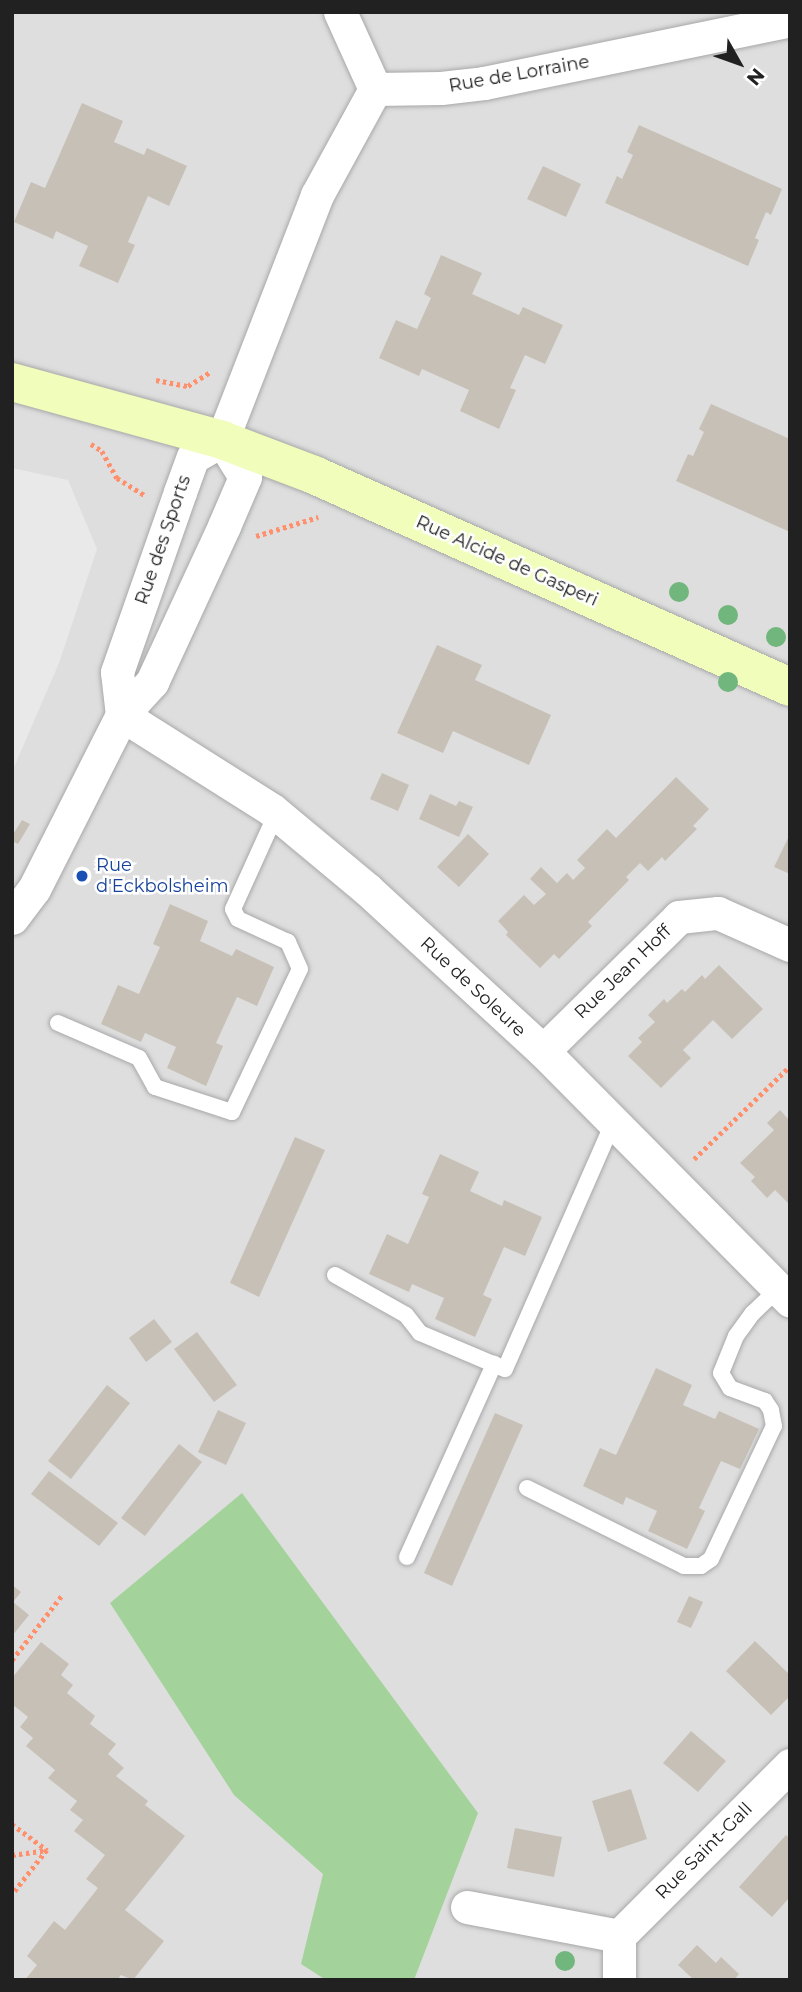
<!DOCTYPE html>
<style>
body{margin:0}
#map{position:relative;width:802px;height:1992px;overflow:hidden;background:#f2f0e7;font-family:Montserrat,sans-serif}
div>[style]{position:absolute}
.residential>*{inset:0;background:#dfdede}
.forest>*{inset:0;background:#a3d39b}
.parking>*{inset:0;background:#e9e9e9}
.building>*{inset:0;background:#c7c0b6}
.path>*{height:4.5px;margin-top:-2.25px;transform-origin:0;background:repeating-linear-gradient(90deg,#ff906b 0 3.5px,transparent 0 7px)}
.roads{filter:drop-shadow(0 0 2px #a8a8a8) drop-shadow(0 0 2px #a8a8a8)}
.lane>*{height:16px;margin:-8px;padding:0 8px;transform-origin:8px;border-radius:8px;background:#fff}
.street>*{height:33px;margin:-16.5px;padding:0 16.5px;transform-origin:16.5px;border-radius:16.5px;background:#fff}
.secondary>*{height:38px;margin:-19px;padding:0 19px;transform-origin:19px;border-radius:19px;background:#f0fdbb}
.trees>*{width:20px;height:20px;margin:-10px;border-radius:50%;background:#71b67c}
.dots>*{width:19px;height:19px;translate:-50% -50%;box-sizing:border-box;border:4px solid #fff;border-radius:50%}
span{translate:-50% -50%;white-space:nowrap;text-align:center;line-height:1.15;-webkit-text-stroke:5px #fff;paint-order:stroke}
.street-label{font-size:18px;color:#212121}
.transit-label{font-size:18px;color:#164399}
.left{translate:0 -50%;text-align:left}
.frame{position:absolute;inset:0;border:14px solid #212121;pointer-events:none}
.north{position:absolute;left:704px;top:28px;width:70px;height:70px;-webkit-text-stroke:5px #fff;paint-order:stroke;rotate:130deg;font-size:19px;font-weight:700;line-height:28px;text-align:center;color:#212121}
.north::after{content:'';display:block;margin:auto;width:24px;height:32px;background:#212121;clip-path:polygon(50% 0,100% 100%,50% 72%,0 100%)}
</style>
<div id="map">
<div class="residential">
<i style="clip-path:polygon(12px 12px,790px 12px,790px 1980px,12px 1980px)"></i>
</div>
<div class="forest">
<i style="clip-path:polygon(242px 1493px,478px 1813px,414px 1980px,326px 1980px,301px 1964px,323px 1874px,234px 1795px,110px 1603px)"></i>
</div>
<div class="parking">
<i style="clip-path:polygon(12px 468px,68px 480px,97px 549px,59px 663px,12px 772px)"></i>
</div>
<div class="building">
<i style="clip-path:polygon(82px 103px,123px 121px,114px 142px,144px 155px,147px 148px,187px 166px,169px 206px,148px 196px,128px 242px,135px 245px,118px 283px,79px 266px,88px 246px,56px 231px,53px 239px,14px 222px,31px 182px,45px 188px)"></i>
<i style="clip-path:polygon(639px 125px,782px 189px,771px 215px,766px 212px,755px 238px,759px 240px,748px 266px,605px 203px,617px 176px,622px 179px,633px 155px,627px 152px)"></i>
<i style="clip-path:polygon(543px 166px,581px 184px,566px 217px,527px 199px)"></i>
<i style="clip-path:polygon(441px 255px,482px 273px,472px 294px,519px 315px,523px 307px,563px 325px,545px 364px,525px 355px,510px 388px,516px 390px,499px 429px,460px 411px,469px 390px,422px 369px,419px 376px,379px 358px,396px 320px,417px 329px,431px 298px,424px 294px)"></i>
<i style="clip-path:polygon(711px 404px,790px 439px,790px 532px,676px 481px,688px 454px,693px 456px,704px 432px,699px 429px)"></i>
<i style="clip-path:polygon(437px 645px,482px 665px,475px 680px,551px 715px,529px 765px,453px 731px,443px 753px,397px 733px)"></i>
<i style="clip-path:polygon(382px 773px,409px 785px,398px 811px,370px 799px)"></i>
<i style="clip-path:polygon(676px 777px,709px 809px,693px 826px,697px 829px,665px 861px,662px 857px,648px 871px,640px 863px,626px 877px,629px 880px,588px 922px,592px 926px,559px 959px,554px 954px,540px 968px,506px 935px,508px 932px,498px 921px,524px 895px,534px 905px,546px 894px,530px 879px,541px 867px,557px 883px,567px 873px,573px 880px,585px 868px,577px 860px,607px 829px,616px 838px)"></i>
<i style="clip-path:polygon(430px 794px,456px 806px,459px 801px,473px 807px,459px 837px,419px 819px)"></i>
<i style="clip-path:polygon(22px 820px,30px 824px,18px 844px,12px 841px,12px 836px)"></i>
<i style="clip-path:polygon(468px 834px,489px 854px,459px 887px,437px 867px)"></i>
<i style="clip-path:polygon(790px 834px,790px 874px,774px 867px)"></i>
<i style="clip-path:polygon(170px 904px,208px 921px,200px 941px,232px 956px,236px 949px,274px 967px,257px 1006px,237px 997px,216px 1043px,223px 1046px,206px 1086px,167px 1068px,176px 1047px,145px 1033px,141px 1042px,101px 1024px,118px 985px,139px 994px,160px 947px,153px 944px)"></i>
<i style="clip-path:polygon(719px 965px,763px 1009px,732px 1039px,713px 1020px,683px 1050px,691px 1058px,661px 1088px,628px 1056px,642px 1042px,638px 1038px,655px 1022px,648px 1015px,664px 999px,667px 1003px,682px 989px,685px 992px,702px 975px,705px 979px)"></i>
<i style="clip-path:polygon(780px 1110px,790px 1121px,790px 1205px,775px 1190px,767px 1198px,751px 1181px,755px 1177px,740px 1163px,774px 1130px,767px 1123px)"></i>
<i style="clip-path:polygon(295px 1137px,325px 1150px,259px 1297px,230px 1283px)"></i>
<i style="clip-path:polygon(440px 1154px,479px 1172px,470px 1191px,502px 1206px,504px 1200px,542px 1217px,525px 1256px,504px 1247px,483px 1295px,492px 1299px,475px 1337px,435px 1319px,444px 1298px,412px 1284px,409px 1292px,369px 1274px,387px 1234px,408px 1244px,429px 1197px,422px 1194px)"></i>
<i style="clip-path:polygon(154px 1319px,172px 1342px,146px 1362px,129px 1338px)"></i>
<i style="clip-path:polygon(197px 1332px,237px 1385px,214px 1402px,174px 1349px)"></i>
<i style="clip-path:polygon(656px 1368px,692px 1385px,683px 1405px,715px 1419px,719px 1411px,759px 1429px,740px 1469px,721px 1461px,699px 1508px,705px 1511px,687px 1549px,648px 1531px,657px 1511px,626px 1497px,623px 1505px,583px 1486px,600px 1448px,616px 1455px)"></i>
<i style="clip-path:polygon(107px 1385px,130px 1403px,71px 1479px,48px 1461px)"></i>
<i style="clip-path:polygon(218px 1410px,246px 1423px,226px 1465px,198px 1452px)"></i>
<i style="clip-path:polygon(495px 1413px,523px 1425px,452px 1586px,424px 1573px)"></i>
<i style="clip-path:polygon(179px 1444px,202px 1462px,145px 1536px,121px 1518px)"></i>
<i style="clip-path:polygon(49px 1471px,118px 1523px,99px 1546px,31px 1494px)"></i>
<i style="clip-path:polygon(12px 1585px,21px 1592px,13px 1602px,29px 1615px,12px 1636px)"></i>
<i style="clip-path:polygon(689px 1596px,703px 1602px,691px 1628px,677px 1622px)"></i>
<i style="clip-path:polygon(755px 1641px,790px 1675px,790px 1696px,771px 1715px,726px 1671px)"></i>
<i style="clip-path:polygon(41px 1642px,69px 1664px,61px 1675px,73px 1685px,67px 1693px,95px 1716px,90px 1724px,116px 1744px,108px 1754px,124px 1768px,116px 1776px,148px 1801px,145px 1805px,185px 1836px,125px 1910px,164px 1941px,133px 1980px,121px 1975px,117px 1980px,25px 1980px,37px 1965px,27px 1956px,54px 1921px,65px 1930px,98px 1888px,86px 1879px,105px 1855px,74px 1831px,83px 1820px,70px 1810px,77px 1801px,48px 1778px,55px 1770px,26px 1746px,33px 1738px,20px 1727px,28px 1717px,12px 1704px,12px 1678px)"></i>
<i style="clip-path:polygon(691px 1731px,726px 1761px,698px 1792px,663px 1763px)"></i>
<i style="clip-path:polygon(631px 1789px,647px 1839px,608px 1852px,592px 1801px)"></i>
<i style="clip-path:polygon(515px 1828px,562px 1837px,554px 1877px,507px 1868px)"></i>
<i style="clip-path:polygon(786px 1835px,790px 1839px,790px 1897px,772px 1917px,739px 1887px)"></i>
<i style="clip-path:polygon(697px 1945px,716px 1963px,721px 1957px,739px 1974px,734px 1980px,694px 1980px,678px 1965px)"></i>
</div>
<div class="path">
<i style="left:156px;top:380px;width:33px;rotate:11deg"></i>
<i style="left:188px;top:386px;width:26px;rotate:-32deg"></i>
<i style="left:91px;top:444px;width:13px;rotate:32deg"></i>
<i style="left:102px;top:451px;width:31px;rotate:61deg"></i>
<i style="left:117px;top:478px;width:32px;rotate:32deg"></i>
<i style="left:256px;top:536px;width:65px;rotate:-17deg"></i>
<i style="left:694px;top:1159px;width:134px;rotate:-44.1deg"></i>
<i style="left:12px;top:1660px;width:82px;rotate:-52.4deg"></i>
<i style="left:12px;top:1824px;width:44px;rotate:36.6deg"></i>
<i style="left:47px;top:1850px;width:57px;rotate:127.9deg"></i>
<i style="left:12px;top:1855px;width:34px;rotate:-8deg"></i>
</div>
<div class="roads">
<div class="lane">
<i style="left:58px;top:1023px;width:88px;rotate:23.4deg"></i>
<i style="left:139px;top:1058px;width:33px;rotate:61deg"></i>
<i style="left:155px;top:1087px;width:81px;rotate:18deg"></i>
<i style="left:232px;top:1112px;width:158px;rotate:-64.6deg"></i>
<i style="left:300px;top:969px;width:30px;rotate:-114deg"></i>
<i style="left:288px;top:942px;width:55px;rotate:-155.3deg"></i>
<i style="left:238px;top:919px;width:11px;rotate:-117deg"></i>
<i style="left:233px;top:909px;width:104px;rotate:-65.6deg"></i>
<i style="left:335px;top:1275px;width:81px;rotate:29.4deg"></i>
<i style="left:406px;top:1315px;width:23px;rotate:52deg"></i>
<i style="left:420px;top:1333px;width:92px;rotate:23deg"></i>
<i style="left:505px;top:1369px;width:269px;rotate:-66.3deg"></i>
<i style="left:527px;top:1488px;width:175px;rotate:26.4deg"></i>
<i style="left:684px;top:1566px;width:17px"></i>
<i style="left:701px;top:1566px;width:12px;rotate:-35deg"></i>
<i style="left:711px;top:1559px;width:147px;rotate:-64.7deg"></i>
<i style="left:774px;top:1426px;width:16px;rotate:-101deg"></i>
<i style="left:771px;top:1410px;width:11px;rotate:-124deg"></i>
<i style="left:765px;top:1401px;width:37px;rotate:-160deg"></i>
<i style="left:730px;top:1388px;width:17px;rotate:-121deg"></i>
<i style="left:721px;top:1373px;width:40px;rotate:-68deg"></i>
<i style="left:736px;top:1336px;width:29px;rotate:-54deg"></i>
<i style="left:753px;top:1313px;width:35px;rotate:-44deg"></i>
<i style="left:407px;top:1557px;width:212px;rotate:-65.7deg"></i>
</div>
<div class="street">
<i style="left:340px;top:12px;width:85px;rotate:65.6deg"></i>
<i style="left:375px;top:89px;width:66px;rotate:-0.9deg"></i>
<i style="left:441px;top:88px;width:43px;rotate:-6.6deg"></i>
<i style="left:484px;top:83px;width:312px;rotate:-11.6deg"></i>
<i style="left:222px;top:440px;width:263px;rotate:-68.8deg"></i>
<i style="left:317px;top:195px;width:121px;rotate:-61.3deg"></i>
<i style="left:122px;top:715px;width:178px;rotate:32.3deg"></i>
<i style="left:272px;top:810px;width:125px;rotate:39.8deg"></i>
<i style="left:368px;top:890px;width:238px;rotate:42.6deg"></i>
<i style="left:543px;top:1051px;width:351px;rotate:45.3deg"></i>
<i style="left:122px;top:715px;width:43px;rotate:-96.6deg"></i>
<i style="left:117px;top:672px;width:191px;rotate:-70.7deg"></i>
<i style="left:180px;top:492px;width:37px;rotate:-70deg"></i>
<i style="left:193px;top:457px;width:34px;rotate:-30deg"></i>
<i style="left:12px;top:918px;width:36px;rotate:-53deg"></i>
<i style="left:34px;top:889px;width:195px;rotate:-63.2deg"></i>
<i style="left:122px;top:715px;width:45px;rotate:-47.7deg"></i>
<i style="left:152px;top:682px;width:172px;rotate:-65.2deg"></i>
<i style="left:224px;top:526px;width:53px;rotate:-66.8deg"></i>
<i style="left:245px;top:477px;width:44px;rotate:-121.9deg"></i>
<i style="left:543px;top:1051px;width:191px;rotate:-44.6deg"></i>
<i style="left:679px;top:917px;width:39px;rotate:-6deg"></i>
<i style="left:718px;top:913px;width:79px;rotate:24deg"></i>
<i style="left:467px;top:1907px;width:155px;rotate:10.8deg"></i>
<i style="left:619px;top:1980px;width:44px;rotate:-90deg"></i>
<i style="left:619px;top:1936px;width:242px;rotate:-45deg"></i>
</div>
<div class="secondary">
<i style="left:12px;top:382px;width:218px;rotate:15.4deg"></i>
<i style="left:222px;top:440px;width:98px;rotate:20.8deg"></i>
<i style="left:314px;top:475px;width:521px;rotate:24.01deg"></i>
</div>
</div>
<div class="trees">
<i style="left:679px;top:592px"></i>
<i style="left:728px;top:615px"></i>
<i style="left:776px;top:637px"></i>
<i style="left:728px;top:682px"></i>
<i style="left:565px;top:1961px"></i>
</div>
<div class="dots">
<i style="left:82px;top:876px;background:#1a4fb4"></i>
</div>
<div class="street-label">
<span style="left:519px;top:74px;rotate:-10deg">Rue de Lorraine</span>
<span style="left:163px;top:540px;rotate:-71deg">Rue des Sports</span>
<span style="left:507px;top:561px;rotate:24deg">Rue Alcide de Gasperi</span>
<span style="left:623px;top:972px;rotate:-44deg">Rue Jean Hoff</span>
<span style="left:473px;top:987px;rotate:43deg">Rue de Soleure</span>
<span style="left:704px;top:1851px;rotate:-45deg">Rue Saint-Gall</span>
</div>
<div class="transit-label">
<span class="left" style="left:96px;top:876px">Rue<br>d'Eckbolsheim</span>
</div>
<div class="frame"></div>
<div class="north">N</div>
</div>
